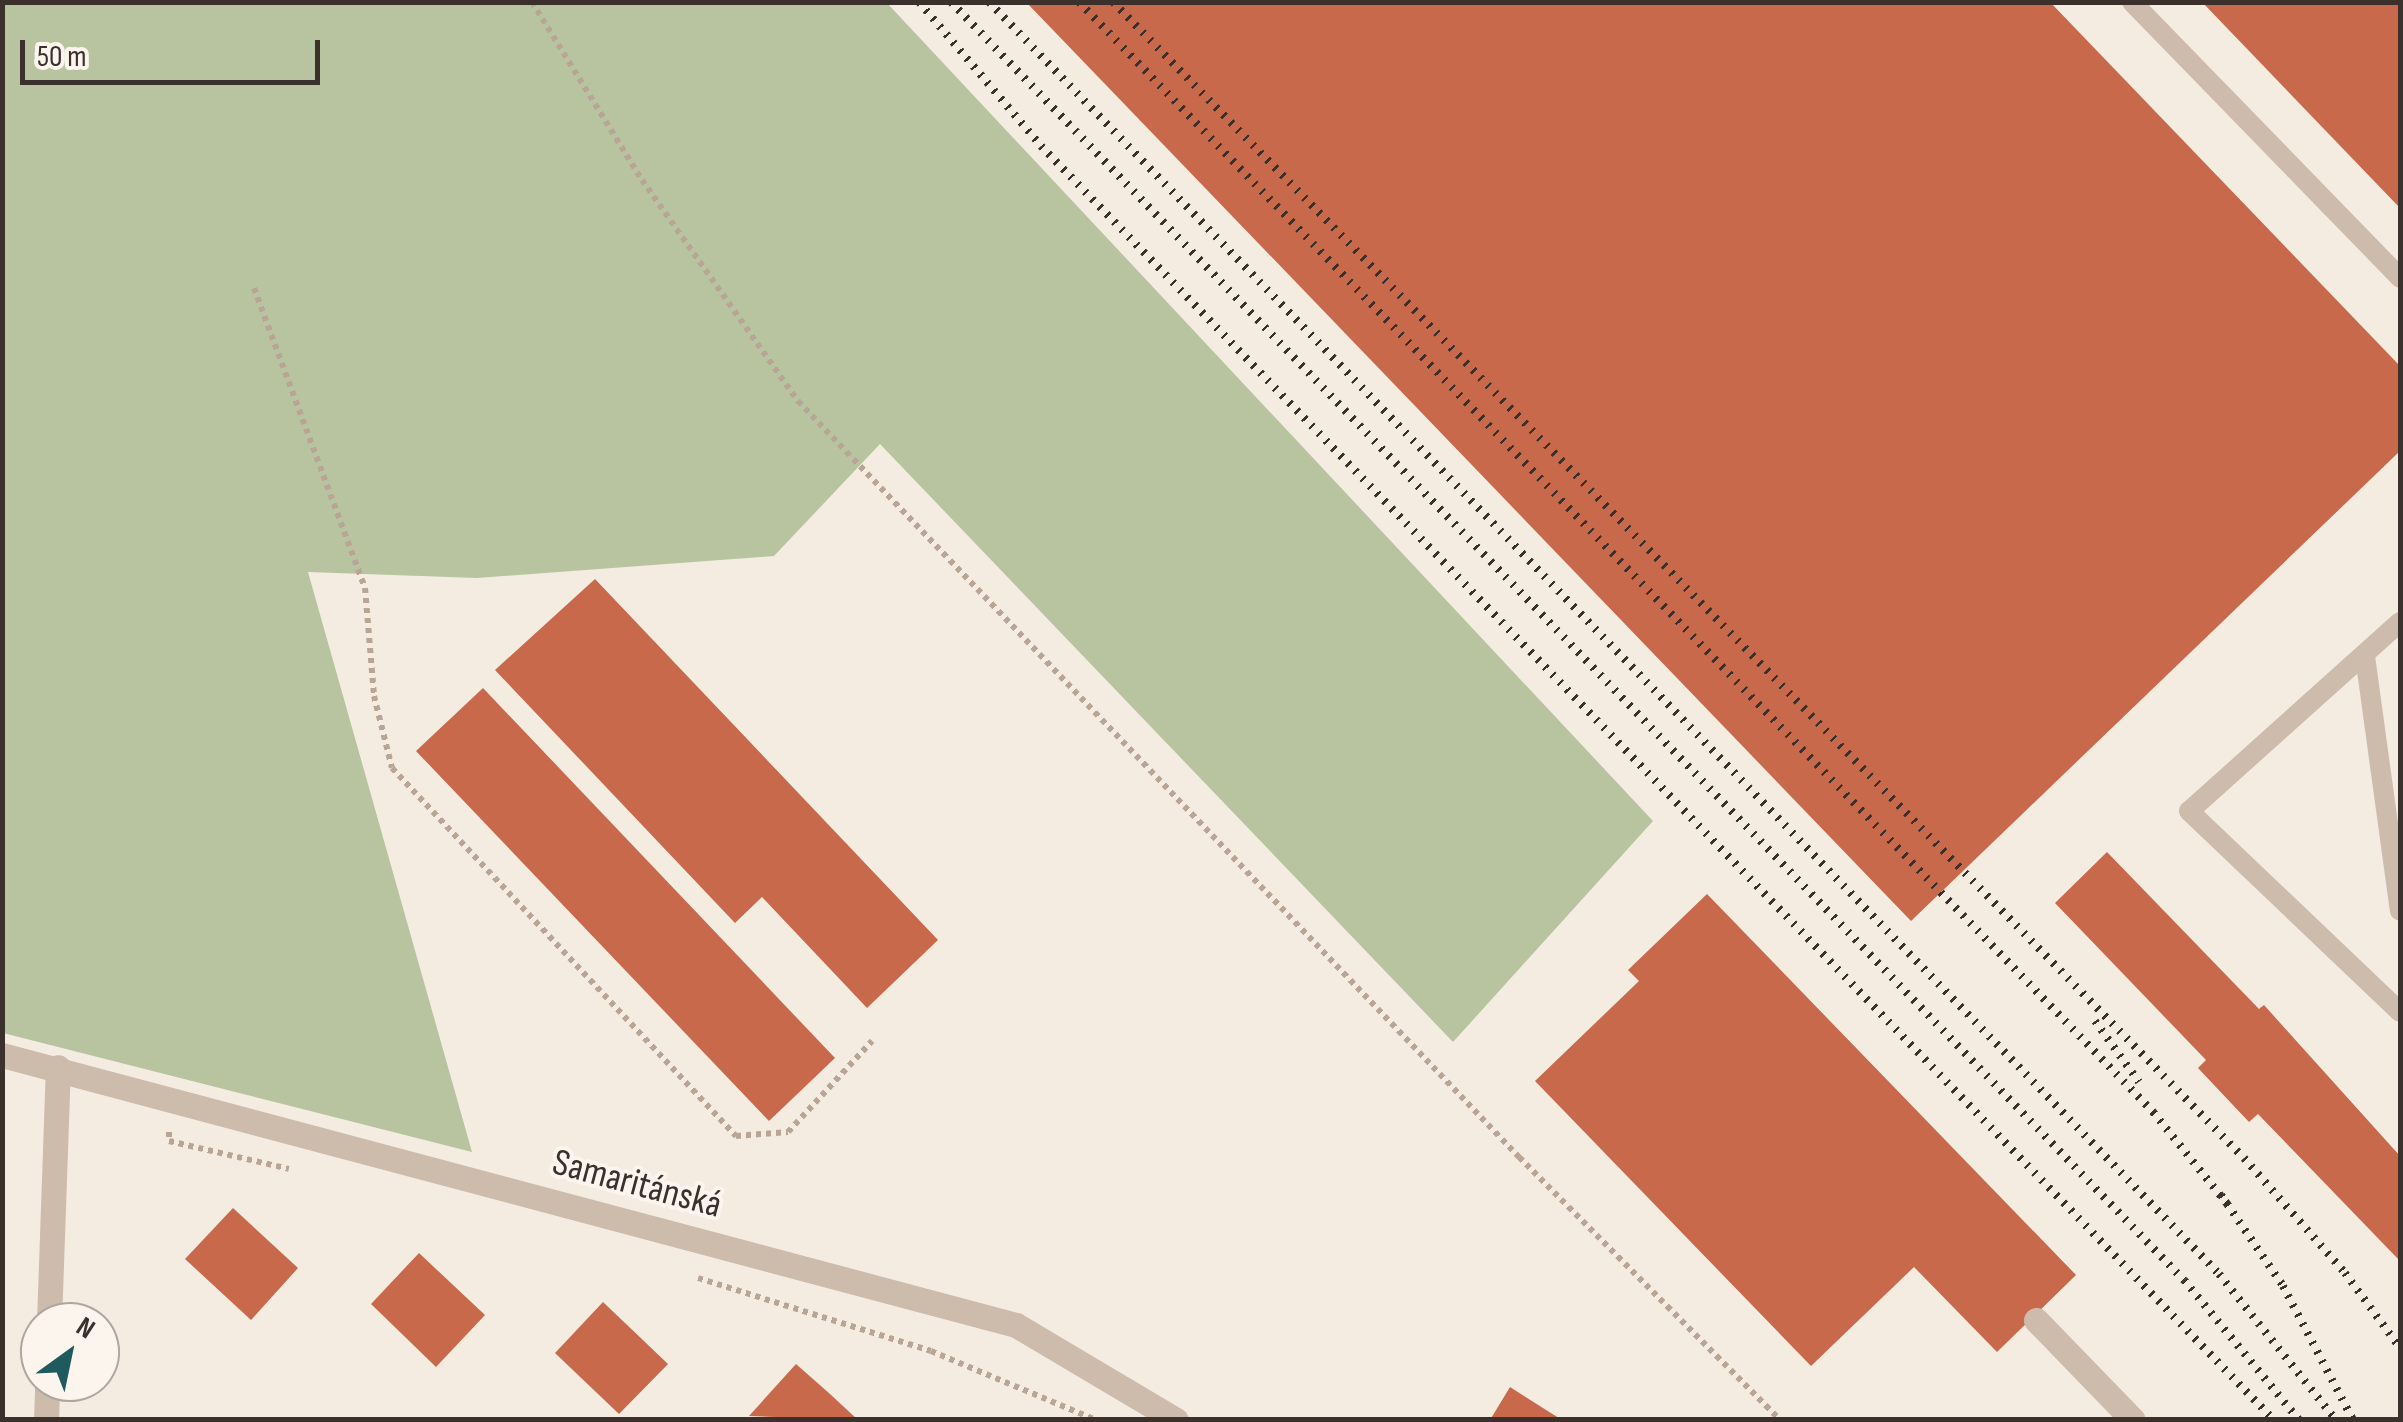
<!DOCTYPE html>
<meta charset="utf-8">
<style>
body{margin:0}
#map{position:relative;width:2403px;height:1422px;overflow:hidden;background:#f4ebe1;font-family:"Sofia Sans Condensed",sans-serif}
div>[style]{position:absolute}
.green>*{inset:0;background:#b8c4a0}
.building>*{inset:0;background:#c8694b}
.path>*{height:6px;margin-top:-3px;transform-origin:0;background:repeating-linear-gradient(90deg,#b9a596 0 5px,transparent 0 10px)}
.lane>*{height:20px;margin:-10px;padding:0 10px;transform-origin:10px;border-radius:10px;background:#cdbbac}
.street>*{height:25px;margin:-12.5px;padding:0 12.5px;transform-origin:12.5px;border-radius:12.5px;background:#cdbbac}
.rail>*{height:8px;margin-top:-4px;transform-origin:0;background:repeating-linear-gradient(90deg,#3b302b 0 2.5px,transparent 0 10.5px)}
span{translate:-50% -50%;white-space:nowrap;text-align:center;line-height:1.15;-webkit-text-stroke:8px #fbf5ee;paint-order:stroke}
.street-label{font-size:38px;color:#3b302b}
.frame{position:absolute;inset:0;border:5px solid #3b302b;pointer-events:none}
.north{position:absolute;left:20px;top:1302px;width:100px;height:100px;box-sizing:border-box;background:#fbf5ee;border:2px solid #aea6a0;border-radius:50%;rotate:33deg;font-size:28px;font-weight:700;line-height:40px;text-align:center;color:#3b302b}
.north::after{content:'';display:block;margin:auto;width:35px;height:45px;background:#1f5a5e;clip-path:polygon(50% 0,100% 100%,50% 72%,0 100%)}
.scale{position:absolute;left:20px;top:40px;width:300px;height:45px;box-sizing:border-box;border:5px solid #3b302b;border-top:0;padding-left:12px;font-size:30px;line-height:35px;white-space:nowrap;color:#3b302b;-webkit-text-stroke:8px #fbf5ee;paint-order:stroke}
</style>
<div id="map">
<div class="green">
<i style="clip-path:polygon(2px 3px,887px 3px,1653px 821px,1453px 1042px,880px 444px,774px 556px,477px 578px,308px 572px,472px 1152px,3px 1033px)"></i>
</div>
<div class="building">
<i style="clip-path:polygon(1026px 2px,2050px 2px,2400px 366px,2400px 451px,1911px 921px)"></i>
<i style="clip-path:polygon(2202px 2px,2400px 2px,2400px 208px)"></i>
<i style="clip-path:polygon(595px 579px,938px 940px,867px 1008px,762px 897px,735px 923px,495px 670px)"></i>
<i style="clip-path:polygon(483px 688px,835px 1058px,769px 1121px,416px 751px)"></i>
<i style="clip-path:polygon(2107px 852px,2259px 1009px,2264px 1005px,2400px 1156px,2400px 1261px,2258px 1114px,2249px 1122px,2198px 1068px,2206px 1060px,2055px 903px)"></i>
<i style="clip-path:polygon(1707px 894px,2076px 1275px,1997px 1352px,1914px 1267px,1811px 1366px,1535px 1081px,1639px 981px,1628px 970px)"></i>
<i style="clip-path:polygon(233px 1208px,298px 1268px,251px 1320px,185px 1259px)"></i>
<i style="clip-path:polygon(419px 1253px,485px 1315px,436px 1367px,371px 1304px)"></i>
<i style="clip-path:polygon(603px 1302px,668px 1364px,619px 1414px,555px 1353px)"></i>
<i style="clip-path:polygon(796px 1364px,830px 1394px,858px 1420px,749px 1416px)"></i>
<i style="clip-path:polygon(1510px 1387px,1562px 1420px,1490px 1420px)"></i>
</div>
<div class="path">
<i style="left:532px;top:2px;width:209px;rotate:58.3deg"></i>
<i style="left:642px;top:180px;width:271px;rotate:54.8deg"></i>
<i style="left:798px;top:401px;width:1045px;rotate:46.36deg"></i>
<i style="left:1519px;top:1157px;width:371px;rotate:45.2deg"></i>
<i style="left:254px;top:288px;width:320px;rotate:69.7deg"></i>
<i style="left:365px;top:588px;width:108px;rotate:85.2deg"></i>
<i style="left:374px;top:696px;width:74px;rotate:76deg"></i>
<i style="left:392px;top:768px;width:504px;rotate:46.93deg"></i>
<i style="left:736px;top:1136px;width:52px;rotate:-4.4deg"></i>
<i style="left:788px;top:1132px;width:124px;rotate:-47.3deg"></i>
<i style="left:169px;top:1132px;width:9px;rotate:90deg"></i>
<i style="left:169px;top:1141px;width:123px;rotate:13.1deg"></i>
<i style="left:698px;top:1278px;width:244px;rotate:17.4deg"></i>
<i style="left:931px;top:1351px;width:179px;rotate:22.7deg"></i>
</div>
<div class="lane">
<i style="left:2132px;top:2px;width:385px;rotate:45.8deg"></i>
<i style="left:2400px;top:622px;width:283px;rotate:138.1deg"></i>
<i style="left:2189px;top:811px;width:291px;rotate:43.6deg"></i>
<i style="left:2365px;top:656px;width:257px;rotate:82.2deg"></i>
</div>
<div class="street">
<i style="left:2px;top:1055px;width:1049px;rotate:14.91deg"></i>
<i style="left:1016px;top:1325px;width:186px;rotate:30.7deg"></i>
<i style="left:2036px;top:1320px;width:139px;rotate:45.9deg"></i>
<i style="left:49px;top:1322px;width:255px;rotate:-88deg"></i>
<i style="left:46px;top:1420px;width:38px;rotate:-88deg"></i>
</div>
<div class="rail">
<i style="left:919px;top:2px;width:189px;rotate:49.7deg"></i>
<i style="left:1041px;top:146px;width:1773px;rotate:45.94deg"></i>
<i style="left:951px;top:2px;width:1776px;rotate:46.03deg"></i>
<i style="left:2184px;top:1280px;width:181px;rotate:50.6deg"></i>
<i style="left:989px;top:2px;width:1769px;rotate:45.96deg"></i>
<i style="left:2219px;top:1274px;width:187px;rotate:51.3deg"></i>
<i style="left:1079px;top:2px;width:1545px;rotate:45.94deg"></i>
<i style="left:2153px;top:1112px;width:119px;rotate:51.1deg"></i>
<i style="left:1113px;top:2px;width:1617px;rotate:45.63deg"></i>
<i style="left:2244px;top:1158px;width:153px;rotate:48.7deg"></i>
<i style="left:2345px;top:1273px;width:93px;rotate:53.7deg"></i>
<i style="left:2095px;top:1021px;width:75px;rotate:54.2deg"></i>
<i style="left:2221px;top:1195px;width:110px;rotate:55.7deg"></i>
<i style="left:2283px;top:1286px;width:151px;rotate:62.4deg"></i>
</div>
<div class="street-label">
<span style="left:637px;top:1184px;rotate:15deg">Samaritánská</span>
</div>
<div class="frame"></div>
<div class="north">N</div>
<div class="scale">50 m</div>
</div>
